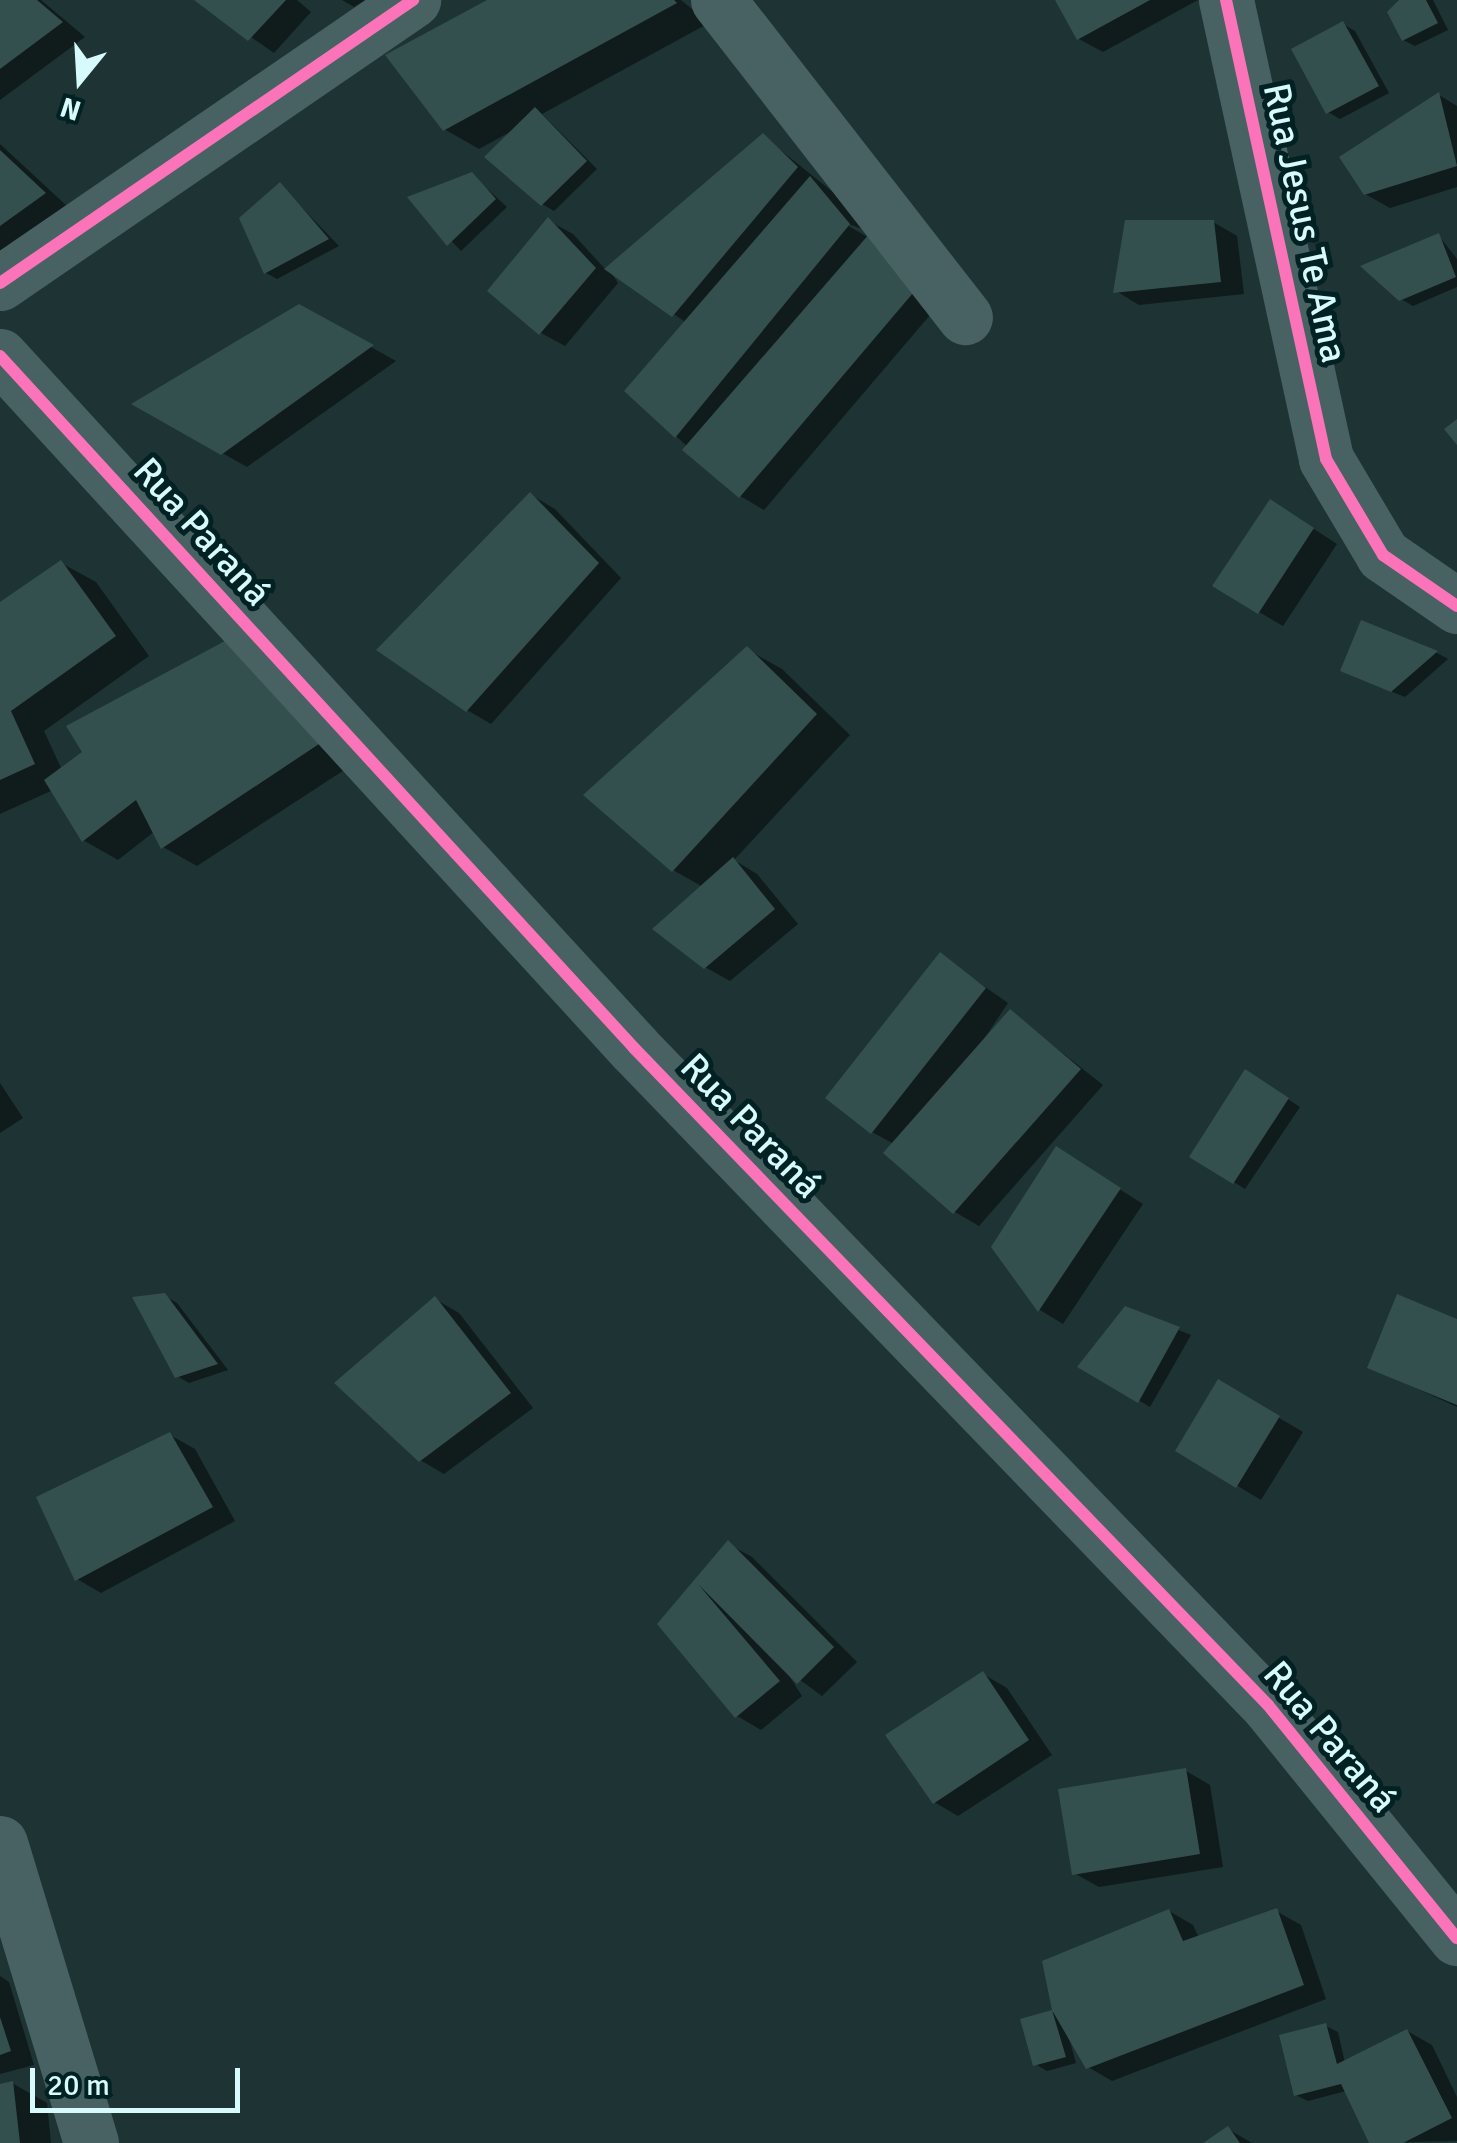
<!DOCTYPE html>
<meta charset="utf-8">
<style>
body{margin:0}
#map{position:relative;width:1457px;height:2143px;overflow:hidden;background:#1e3334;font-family:Signika,sans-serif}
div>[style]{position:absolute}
.shadow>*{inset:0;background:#0007}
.building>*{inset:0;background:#34504e}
.minor>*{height:55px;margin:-27.5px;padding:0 27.5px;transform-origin:27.5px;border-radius:27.5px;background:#486263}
.cycleway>*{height:12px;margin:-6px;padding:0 6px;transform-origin:6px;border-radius:6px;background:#fb73b8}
span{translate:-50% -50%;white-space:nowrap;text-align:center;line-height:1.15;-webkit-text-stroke:10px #022123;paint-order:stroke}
.street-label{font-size:38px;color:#d7fbfd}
.north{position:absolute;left:30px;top:30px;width:100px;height:100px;-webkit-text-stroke:8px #022123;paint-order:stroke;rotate:198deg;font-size:28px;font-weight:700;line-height:40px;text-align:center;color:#d7fbfd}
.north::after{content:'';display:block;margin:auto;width:35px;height:45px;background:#d7fbfd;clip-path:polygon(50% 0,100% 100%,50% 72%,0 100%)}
.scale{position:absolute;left:30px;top:2068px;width:210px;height:45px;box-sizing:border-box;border:5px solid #d7fbfd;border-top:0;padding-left:12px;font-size:30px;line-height:35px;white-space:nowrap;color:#d7fbfd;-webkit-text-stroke:8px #022123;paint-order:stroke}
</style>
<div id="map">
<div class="shadow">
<i style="clip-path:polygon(0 0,41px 0,85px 37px,0 100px)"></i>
<i style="clip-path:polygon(198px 0,297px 0,311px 12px,274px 53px)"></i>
<i style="clip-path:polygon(342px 0,365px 0,354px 7px)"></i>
<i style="clip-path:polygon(492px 0,681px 0,709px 23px,542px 114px,597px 169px,554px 211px,542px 204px,512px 131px,479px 149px,444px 129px)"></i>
<i style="clip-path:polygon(1058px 0,1198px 0,1103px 52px,1079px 39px)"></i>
<i style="clip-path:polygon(1403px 0,1433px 0,1448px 30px,1415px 46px,1403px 40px)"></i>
<i style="clip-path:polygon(1343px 24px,1355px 31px,1389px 93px,1340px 119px,1328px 112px)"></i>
<i style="clip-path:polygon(1439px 95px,1457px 106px,1457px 187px,1390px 208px,1365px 194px)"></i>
<i style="clip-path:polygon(763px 136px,834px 193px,865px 230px,838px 220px,871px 239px,936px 308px,764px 510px,740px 496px,628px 391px,687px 323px,610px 271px,618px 283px,565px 346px,541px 333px,549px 221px,573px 234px,606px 270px)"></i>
<i style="clip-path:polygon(0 144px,68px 207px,0 257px)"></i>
<i style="clip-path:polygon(471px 174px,507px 207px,461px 251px,411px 198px)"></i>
<i style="clip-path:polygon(281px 186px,339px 246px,277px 279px,266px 273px)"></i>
<i style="clip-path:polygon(1213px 222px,1237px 236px,1244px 294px,1139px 305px,1116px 291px)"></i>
<i style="clip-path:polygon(1439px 236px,1457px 259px,1457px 287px,1413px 306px,1401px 299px)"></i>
<i style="clip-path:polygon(299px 307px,396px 361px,247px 467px,136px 404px)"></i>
<i style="clip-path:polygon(531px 495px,555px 509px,621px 578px,491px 724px,467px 710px)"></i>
<i style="clip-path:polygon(1294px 516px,1337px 544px,1283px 626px,1259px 612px)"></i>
<i style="clip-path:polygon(61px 563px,96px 582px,149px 656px,44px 731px,62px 770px,225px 644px,352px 765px,197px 866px,163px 847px,155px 831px,118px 860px,83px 840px,53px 790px,0 814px,0 605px)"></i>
<i style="clip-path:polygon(1362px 623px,1437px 653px,1448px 659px,1405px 697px,1355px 677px)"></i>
<i style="clip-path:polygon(748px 650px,782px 669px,850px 735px,734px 860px,757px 874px,798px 924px,730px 981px,705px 967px,703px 887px,673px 870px)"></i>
<i style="clip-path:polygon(940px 955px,1008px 1003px,974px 1054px,1011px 1012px,1103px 1085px,979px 1226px,955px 1212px,894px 1144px,872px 1132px)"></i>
<i style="clip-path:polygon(1257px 1079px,1300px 1107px,1245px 1189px,1192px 1156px)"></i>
<i style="clip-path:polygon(0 1083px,23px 1118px,0 1133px)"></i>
<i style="clip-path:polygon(1080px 1164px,1143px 1204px,1063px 1324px,1040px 1310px,994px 1247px)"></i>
<i style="clip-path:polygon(165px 1296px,177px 1303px,228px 1370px,189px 1383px,177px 1376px)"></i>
<i style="clip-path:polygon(435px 1299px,459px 1313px,533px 1408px,444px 1474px,420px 1460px)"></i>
<i style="clip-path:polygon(1126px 1309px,1191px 1335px,1150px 1407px,1081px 1366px)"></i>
<i style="clip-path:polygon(1457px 1321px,1457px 1407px,1370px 1367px)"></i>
<i style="clip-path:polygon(1218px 1382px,1303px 1432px,1261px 1500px,1178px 1450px)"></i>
<i style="clip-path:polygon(170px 1435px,195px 1449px,235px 1521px,101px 1593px,77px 1579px)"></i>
<i style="clip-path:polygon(728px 1544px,752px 1557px,857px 1662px,822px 1696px,784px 1668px,802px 1696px,761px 1730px,737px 1716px,660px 1624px)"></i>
<i style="clip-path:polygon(983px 1674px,1007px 1688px,1052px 1755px,958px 1816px,934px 1802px)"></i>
<i style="clip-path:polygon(1186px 1771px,1210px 1785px,1223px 1867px,1099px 1887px,1074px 1873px)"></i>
<i style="clip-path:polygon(1169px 1911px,1193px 1925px,1199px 1938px,1276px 1911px,1301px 1925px,1326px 1999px,1112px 2081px,1088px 2067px,1069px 2038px,1076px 2063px,1047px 2071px,1035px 2064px,1023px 2021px,1055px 2012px)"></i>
<i style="clip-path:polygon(0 1976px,9px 1982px,34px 2065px,0 2074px)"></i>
<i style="clip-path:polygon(1326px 2026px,1338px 2032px,1345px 2063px,1407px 2031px,1432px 2045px,1457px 2097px,1457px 2141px,1371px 2143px,1346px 2091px,1308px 2101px,1296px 2095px)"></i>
<i style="clip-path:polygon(12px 2083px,47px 2103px,51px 2143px,0 2143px,0 2086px)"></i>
<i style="clip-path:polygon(1228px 2129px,1252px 2143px,1208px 2143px)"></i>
</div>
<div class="building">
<i style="clip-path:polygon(0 0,37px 0,63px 22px,0 69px)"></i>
<i style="clip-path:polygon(194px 0,286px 0,248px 41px)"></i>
<i style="clip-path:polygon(487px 0,674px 0,677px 3px,443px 131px,385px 55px)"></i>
<i style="clip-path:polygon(1055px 0,1150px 0,1077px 40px)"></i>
<i style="clip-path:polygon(1399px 0,1426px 0,1438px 23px,1402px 41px,1387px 12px)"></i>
<i style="clip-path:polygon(1343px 21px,1379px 86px,1326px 114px,1291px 49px)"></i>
<i style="clip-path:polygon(1439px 92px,1457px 166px,1364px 195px,1339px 157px)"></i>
<i style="clip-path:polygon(535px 107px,587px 161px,541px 206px,484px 157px)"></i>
<i style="clip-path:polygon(763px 133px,798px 167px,672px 317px,604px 269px)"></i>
<i style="clip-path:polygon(0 150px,46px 193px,0 226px)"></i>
<i style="clip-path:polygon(472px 172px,496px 199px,447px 246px,407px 197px)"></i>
<i style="clip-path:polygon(810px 176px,850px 224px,675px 438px,624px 391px)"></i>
<i style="clip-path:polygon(280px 182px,329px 239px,264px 274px,239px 218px)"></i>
<i style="clip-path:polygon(548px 217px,596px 268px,539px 335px,487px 291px)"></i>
<i style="clip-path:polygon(1125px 220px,1214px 220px,1221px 282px,1113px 293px)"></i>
<i style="clip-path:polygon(870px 233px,913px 293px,739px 498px,682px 450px)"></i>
<i style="clip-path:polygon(1439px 233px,1456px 277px,1399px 301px,1360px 266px)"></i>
<i style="clip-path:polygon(299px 304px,374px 345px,221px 455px,131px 404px)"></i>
<i style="clip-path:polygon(1457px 419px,1457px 445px,1444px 429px)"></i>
<i style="clip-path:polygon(530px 492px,599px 563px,466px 712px,376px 650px)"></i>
<i style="clip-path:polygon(1270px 499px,1314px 528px,1258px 614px,1212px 586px)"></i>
<i style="clip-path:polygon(61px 560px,116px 636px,11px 711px,35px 764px,0 780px,0 602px)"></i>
<i style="clip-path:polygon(1361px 620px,1438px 651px,1391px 692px,1340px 671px)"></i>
<i style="clip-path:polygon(225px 641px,319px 744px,161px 849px,136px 800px,82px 842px,44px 780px,82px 752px,66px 726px)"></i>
<i style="clip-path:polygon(747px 646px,817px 714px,672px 872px,583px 795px)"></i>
<i style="clip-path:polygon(733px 857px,775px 909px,704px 969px,652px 929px)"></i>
<i style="clip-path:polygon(940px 952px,986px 988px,871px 1134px,825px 1098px)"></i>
<i style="clip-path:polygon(1010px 1009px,1081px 1069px,953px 1214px,883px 1153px)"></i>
<i style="clip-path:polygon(1245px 1069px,1289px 1098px,1233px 1184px,1189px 1157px)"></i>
<i style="clip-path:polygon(1056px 1146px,1121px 1188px,1038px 1312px,991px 1247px)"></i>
<i style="clip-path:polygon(165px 1293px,218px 1364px,175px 1378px,132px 1297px)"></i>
<i style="clip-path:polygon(1397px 1294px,1457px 1319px,1457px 1405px,1367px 1368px)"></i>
<i style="clip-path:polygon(435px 1296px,511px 1393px,419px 1462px,334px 1383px)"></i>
<i style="clip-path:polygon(1125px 1306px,1180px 1327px,1138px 1403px,1077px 1367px)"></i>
<i style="clip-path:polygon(1218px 1379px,1280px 1416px,1236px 1488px,1175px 1451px)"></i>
<i style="clip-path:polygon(170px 1432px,213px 1507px,75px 1581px,36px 1497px)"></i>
<i style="clip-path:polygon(728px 1540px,834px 1647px,797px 1684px,698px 1584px,780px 1681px,735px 1718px,657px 1624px)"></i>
<i style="clip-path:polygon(983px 1671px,1029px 1740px,933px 1804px,885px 1735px)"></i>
<i style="clip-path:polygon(1186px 1768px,1200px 1854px,1072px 1875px,1058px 1789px)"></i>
<i style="clip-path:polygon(1277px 1908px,1304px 1985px,1086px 2069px,1052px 2010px,1042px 1961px,1169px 1909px,1183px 1941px)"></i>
<i style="clip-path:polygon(1052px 2010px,1066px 2057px,1033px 2066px,1020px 2019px)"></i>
<i style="clip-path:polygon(0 2017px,11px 2051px,0 2055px)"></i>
<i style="clip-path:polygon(1326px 2023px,1337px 2064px,1407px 2029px,1452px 2118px,1403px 2143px,1369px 2143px,1341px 2084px,1294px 2096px,1279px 2035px)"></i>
<i style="clip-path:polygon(13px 2081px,20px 2143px,0 2143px,0 2084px)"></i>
<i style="clip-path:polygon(1228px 2126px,1240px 2143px,1203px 2143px)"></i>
</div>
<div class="minor">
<i style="left:718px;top:0;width:402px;rotate:52.1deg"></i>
<i style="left:1226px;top:0;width:470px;rotate:77.7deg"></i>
<i style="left:1326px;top:459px;width:112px;rotate:59.3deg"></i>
<i style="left:1383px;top:555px;width:90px;rotate:34.6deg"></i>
<i style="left:0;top:283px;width:501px;rotate:-34.42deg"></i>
<i style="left:0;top:356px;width:939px;rotate:47.5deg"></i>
<i style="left:634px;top:1048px;width:913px;rotate:46.02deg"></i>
<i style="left:1268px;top:1705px;width:300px;rotate:51deg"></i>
<i style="left:0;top:1843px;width:313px;rotate:73.1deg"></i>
</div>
<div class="cycleway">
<i style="left:1226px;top:0;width:470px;rotate:77.7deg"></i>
<i style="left:1326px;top:459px;width:112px;rotate:59.3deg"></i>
<i style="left:1383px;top:555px;width:90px;rotate:34.6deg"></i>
<i style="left:0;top:283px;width:501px;rotate:-34.42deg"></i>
<i style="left:0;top:356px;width:939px;rotate:47.5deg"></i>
<i style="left:634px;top:1048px;width:913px;rotate:46.02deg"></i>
<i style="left:1268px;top:1705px;width:300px;rotate:51deg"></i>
</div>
<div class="street-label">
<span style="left:1305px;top:223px;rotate:78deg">Rua Jesus Te Ama</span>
<span style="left:202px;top:532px;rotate:48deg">Rua Paraná</span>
<span style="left:751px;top:1126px;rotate:46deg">Rua Paraná</span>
<span style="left:1330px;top:1737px;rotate:50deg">Rua Paraná</span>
</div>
<div class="north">N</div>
<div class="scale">20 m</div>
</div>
